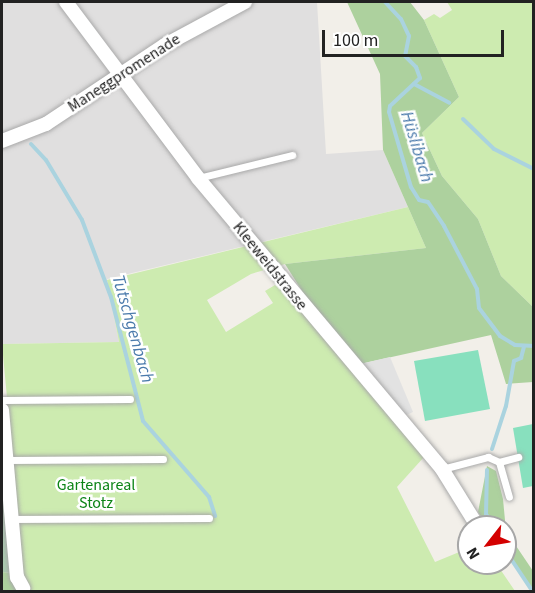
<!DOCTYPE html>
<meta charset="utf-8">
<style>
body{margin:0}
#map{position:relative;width:535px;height:593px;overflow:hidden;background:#f2efe9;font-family:"Source Sans 3",sans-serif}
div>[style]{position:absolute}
.residential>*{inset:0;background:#e0dfdf}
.grass>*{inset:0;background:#cdebb0}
.forest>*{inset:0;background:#add19e}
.cemetery>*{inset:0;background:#aacbaf}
.pitch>*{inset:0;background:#88e0be}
.parking>*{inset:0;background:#e2e2e2}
.stream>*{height:4px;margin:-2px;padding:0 2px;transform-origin:2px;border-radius:2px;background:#aad3df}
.roads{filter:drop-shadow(0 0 2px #a9a9a9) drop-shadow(0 0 2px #a9a9a9)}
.service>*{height:7px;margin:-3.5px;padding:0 3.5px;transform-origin:3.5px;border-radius:3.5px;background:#fff}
.minor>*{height:14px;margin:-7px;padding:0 7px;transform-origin:7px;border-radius:7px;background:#fff}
span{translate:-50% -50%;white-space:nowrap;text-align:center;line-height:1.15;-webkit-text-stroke:5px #fff;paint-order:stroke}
.street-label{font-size:16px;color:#222}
.park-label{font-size:16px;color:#0c8416}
.water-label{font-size:18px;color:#4a7aab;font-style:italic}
.frame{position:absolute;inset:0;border:3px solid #222;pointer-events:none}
.north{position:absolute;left:457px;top:515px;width:60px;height:60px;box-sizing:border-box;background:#fff;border:2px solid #a7a7a7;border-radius:50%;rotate:239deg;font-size:16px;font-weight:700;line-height:24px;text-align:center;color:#222}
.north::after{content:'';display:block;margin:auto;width:21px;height:27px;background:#d40000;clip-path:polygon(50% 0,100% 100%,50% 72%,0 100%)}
.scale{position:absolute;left:322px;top:30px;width:182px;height:27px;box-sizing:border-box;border:3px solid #222;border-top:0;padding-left:8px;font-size:18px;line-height:21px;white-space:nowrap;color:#222;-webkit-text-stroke:4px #fff;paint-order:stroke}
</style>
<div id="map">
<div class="residential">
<i style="clip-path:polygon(2px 2px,317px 2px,326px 154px,383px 150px,408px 207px,107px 279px,119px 342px,2px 344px)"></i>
</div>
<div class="grass">
<i style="clip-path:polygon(447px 2px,533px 2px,533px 307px,501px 276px,478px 219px,442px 176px,422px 133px,459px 97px,424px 20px,434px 14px,440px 18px,452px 10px)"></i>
<i style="clip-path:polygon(408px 207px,426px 248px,285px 264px,251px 274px,207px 300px,226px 332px,273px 303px,265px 291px,275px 285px,282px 289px,424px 457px,397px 487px,435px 562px,469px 548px,469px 563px,496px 563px,515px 591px,25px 591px,2px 344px,119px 342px,107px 280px)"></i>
</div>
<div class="forest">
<i style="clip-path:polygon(347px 2px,410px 2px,424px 20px,459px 97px,422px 133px,442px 176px,478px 219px,501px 276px,533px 307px,533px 382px,506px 384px,491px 335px,360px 364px,311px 305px,285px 264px,426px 248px,383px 150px,380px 74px)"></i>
<i style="clip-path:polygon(487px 466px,496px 471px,503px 499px,506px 531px,533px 571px,533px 591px,505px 552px,505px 527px,488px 527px,478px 512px)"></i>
<i style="clip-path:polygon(2px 572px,13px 573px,17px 591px,2px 592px)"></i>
</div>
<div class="cemetery">
<i style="clip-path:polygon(2px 447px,13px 573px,2px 572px)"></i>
</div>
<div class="pitch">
<i style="clip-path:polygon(478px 350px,490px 409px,425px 421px,414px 361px)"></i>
<i style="clip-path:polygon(533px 424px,533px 486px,523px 488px,513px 428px)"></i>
</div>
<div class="parking">
<i style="clip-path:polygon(390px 357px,413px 412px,404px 416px,360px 364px)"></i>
</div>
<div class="stream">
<i style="left:385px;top:2px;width:23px;rotate:47deg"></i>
<i style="left:401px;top:19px;width:19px;rotate:65deg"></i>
<i style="left:409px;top:36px;width:20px;rotate:101deg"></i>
<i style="left:405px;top:56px;width:16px;rotate:45deg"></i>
<i style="left:416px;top:67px;width:12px;rotate:70deg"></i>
<i style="left:420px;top:78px;width:41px;rotate:137deg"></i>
<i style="left:390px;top:106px;width:6px;rotate:99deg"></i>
<i style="left:389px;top:112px;width:78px;rotate:73.7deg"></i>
<i style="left:411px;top:187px;width:15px;rotate:58deg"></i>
<i style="left:419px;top:200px;width:9px;rotate:13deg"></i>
<i style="left:428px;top:202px;width:29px;rotate:56deg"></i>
<i style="left:444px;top:226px;width:71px;rotate:62.4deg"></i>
<i style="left:477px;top:289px;width:19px;rotate:84deg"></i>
<i style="left:479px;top:308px;width:35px;rotate:53deg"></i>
<i style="left:500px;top:336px;width:17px;rotate:31deg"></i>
<i style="left:515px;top:345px;width:19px;rotate:3deg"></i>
<i style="left:414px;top:84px;width:40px;rotate:28deg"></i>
<i style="left:463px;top:119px;width:43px;rotate:44.1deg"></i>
<i style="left:494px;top:149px;width:45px;rotate:26.6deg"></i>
<i style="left:31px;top:144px;width:22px;rotate:47deg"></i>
<i style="left:46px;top:160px;width:70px;rotate:59deg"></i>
<i style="left:82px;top:220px;width:82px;rotate:69.4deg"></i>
<i style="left:111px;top:297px;width:128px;rotate:75.5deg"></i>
<i style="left:143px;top:421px;width:101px;rotate:49deg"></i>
<i style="left:209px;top:497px;width:20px;rotate:72deg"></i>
<i style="left:492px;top:449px;width:45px;rotate:-72deg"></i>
<i style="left:506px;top:406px;width:46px;rotate:-79.9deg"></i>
<i style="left:514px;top:361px;width:8px;rotate:-23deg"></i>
<i style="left:521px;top:358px;width:11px;rotate:-75deg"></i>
<i style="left:487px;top:470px;width:44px;rotate:91.3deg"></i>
<i style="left:486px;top:514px;width:15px;rotate:58deg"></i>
<i style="left:505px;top:550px;width:50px;rotate:56.3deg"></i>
</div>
<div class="roads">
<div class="service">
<i style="left:198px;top:178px;width:97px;rotate:-13.7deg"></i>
<i style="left:2px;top:400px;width:128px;rotate:-0.4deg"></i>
<i style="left:7px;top:460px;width:156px;rotate:-0.4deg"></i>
<i style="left:499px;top:462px;width:20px;rotate:-15deg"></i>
<i style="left:442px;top:469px;width:48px;rotate:-14.6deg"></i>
<i style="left:488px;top:457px;width:12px;rotate:24deg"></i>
<i style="left:499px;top:462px;width:36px;rotate:74deg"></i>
<i style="left:12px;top:519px;width:197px;rotate:-0.3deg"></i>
</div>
<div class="minor">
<i style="left:66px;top:2px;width:220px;rotate:53.1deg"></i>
<i style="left:198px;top:178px;width:380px;rotate:50deg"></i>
<i style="left:442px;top:469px;width:68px;rotate:58.2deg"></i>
<i style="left:2px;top:141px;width:47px;rotate:-21.1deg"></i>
<i style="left:46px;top:124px;width:143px;rotate:-33.6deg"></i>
<i style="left:165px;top:45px;width:91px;rotate:-28.3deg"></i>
<i style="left:2px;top:410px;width:168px;rotate:84.9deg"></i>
<i style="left:17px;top:577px;width:13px;rotate:61deg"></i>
</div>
</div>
<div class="street-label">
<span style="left:124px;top:73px;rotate:-33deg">Maneggpromenade</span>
<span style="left:270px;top:266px;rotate:51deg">Kleeweidstrasse</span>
</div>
<div class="park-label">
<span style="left:96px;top:494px">Gartenareal<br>Stotz</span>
</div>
<div class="water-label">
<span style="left:416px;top:147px;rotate:73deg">Hüslibach</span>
<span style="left:132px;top:329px;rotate:74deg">Tutschgenbach</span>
</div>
<div class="frame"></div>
<div class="north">N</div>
<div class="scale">100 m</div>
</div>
